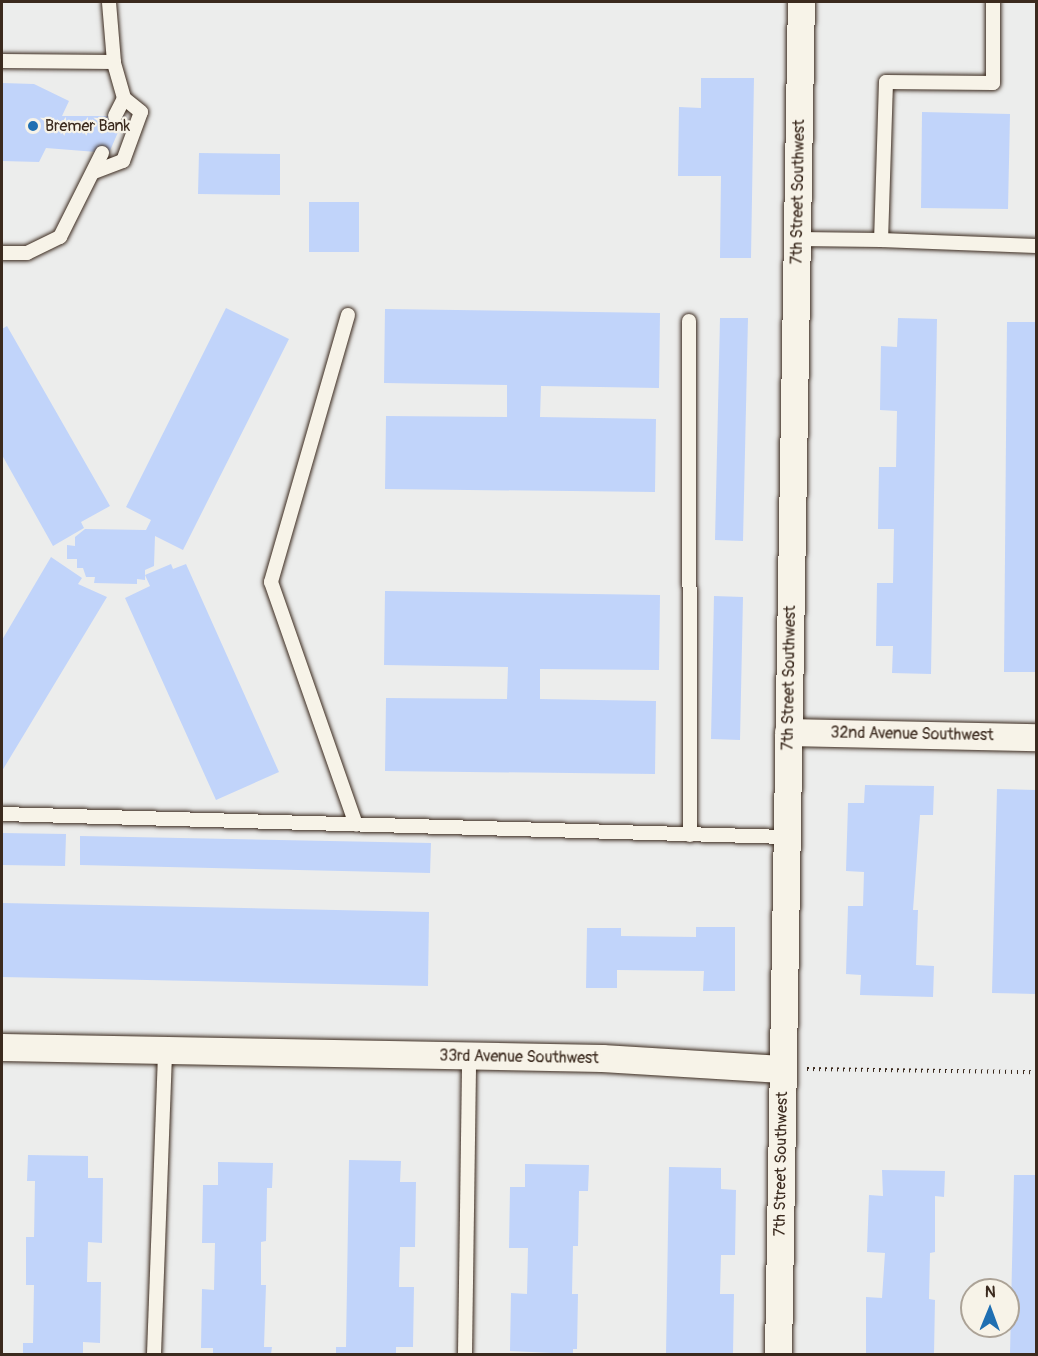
<!DOCTYPE html>
<style>
body{margin:0}
#map{position:relative;width:1038px;height:1356px;overflow:hidden;background:#ecedec;font-family:Pangolin,sans-serif}
div>[style]{position:absolute}
.building>*{inset:0;background:#c1d4fa}
.path>*{height:4px;margin-top:-2px;transform-origin:0;background:repeating-linear-gradient(90deg,#3b2a1e 0 1.5px,transparent 0 6px)}
.roads{filter:drop-shadow(0 0 2px #3b2a1e) drop-shadow(0 0 2px #3b2a1e)}
.service>*{height:14px;margin:-7px;padding:0 7px;transform-origin:7px;border-radius:7px;background:#f7f3e8}
.minor>*{height:27px;margin:-13.5px;padding:0 13.5px;transform-origin:13.5px;border-radius:13.5px;background:#f7f3e8}
.dots>*{width:16px;height:16px;translate:-50% -50%;box-sizing:border-box;border:3px solid #f7f3e8;border-radius:50%}
span{translate:-50% -50%;white-space:nowrap;text-align:center;line-height:1.15;-webkit-text-stroke:4.5px #f7f3e8;paint-order:stroke}
.poi-label{font-size:16px;color:#3b2a1e}
.left{translate:0 -50%;text-align:left}
.street-label{font-size:16px;color:#3b2a1e}
.frame{position:absolute;inset:0;border:3px solid #3b2a1e;pointer-events:none}
.north{position:absolute;left:960px;top:1278px;width:60px;height:60px;box-sizing:border-box;background:#f7f3e8;border:2px solid #aca397;border-radius:50%;rotate:1deg;font-size:16px;font-weight:700;line-height:24px;text-align:center;color:#3b2a1e}
.north::after{content:'';display:block;margin:auto;width:21px;height:27px;background:#1f6fb2;clip-path:polygon(50% 0,100% 100%,50% 72%,0 100%)}
</style>
<div id="map">
<div class="building">
<i style="clip-path:polygon(701px 78px,754px 78px,751px 258px,720px 258px,721px 176px,678px 176px,679px 107px,701px 108px)"></i>
<i style="clip-path:polygon(2px 83px,34px 84px,69px 101px,62px 116px,125px 116px,109px 153px,46px 148px,39px 162px,2px 161px)"></i>
<i style="clip-path:polygon(922px 112px,1010px 114px,1008px 209px,921px 208px)"></i>
<i style="clip-path:polygon(199px 153px,280px 154px,280px 195px,198px 194px)"></i>
<i style="clip-path:polygon(309px 202px,359px 202px,359px 252px,309px 252px)"></i>
<i style="clip-path:polygon(226px 308px,289px 339px,183px 550px,155px 536px,154px 566px,145px 570px,145px 580px,137px 579px,137px 584px,94px 583px,95px 577px,86px 577px,83px 568px,77px 568px,77px 559px,67px 559px,67px 545px,75px 546px,75px 537px,85px 529px,146px 530px,151px 520px,126px 507px)"></i>
<i style="clip-path:polygon(385px 309px,660px 313px,659px 388px,541px 386px,540px 417px,656px 419px,655px 492px,385px 489px,386px 416px,507px 417px,507px 385px,384px 383px)"></i>
<i style="clip-path:polygon(720px 318px,748px 318px,743px 541px,715px 540px)"></i>
<i style="clip-path:polygon(898px 318px,937px 319px,931px 674px,892px 673px,893px 646px,876px 646px,877px 583px,893px 583px,894px 529px,878px 529px,879px 467px,896px 467px,897px 411px,880px 410px,881px 346px,897px 347px)"></i>
<i style="clip-path:polygon(1007px 322px,1036px 322px,1036px 672px,1004px 672px)"></i>
<i style="clip-path:polygon(7px 326px,110px 506px,81px 522px,84px 528px,53px 546px,2px 455px,2px 329px)"></i>
<i style="clip-path:polygon(51px 557px,82px 578px,78px 584px,107px 597px,2px 771px,2px 640px)"></i>
<i style="clip-path:polygon(171px 564px,173px 569px,186px 564px,279px 772px,216px 800px,125px 598px,150px 586px,145px 575px)"></i>
<i style="clip-path:polygon(385px 591px,660px 595px,659px 670px,540px 669px,540px 699px,656px 701px,655px 774px,385px 771px,386px 698px,507px 699px,508px 667px,384px 665px)"></i>
<i style="clip-path:polygon(714px 596px,743px 597px,740px 740px,711px 739px)"></i>
<i style="clip-path:polygon(865px 785px,934px 786px,933px 815px,920px 815px,913px 910px,918px 910px,916px 965px,934px 966px,933px 997px,860px 995px,861px 975px,846px 974px,848px 906px,863px 906px,864px 872px,846px 871px,848px 803px,864px 803px)"></i>
<i style="clip-path:polygon(997px 789px,1036px 790px,1036px 994px,992px 993px)"></i>
<i style="clip-path:polygon(2px 833px,66px 834px,65px 866px,2px 865px)"></i>
<i style="clip-path:polygon(80px 836px,431px 843px,430px 873px,80px 865px)"></i>
<i style="clip-path:polygon(2px 903px,429px 912px,428px 986px,2px 977px)"></i>
<i style="clip-path:polygon(696px 927px,735px 927px,735px 991px,703px 991px,704px 971px,617px 970px,617px 988px,586px 988px,587px 928px,621px 928px,621px 936px,696px 937px)"></i>
<i style="clip-path:polygon(28px 1155px,88px 1156px,88px 1178px,103px 1178px,102px 1243px,88px 1242px,87px 1282px,101px 1282px,100px 1343px,83px 1342px,83px 1354px,23px 1354px,23px 1343px,33px 1343px,34px 1285px,26px 1285px,26px 1237px,34px 1237px,35px 1181px,27px 1181px)"></i>
<i style="clip-path:polygon(349px 1160px,401px 1161px,400px 1182px,416px 1182px,415px 1247px,400px 1247px,399px 1287px,414px 1287px,413px 1347px,396px 1347px,396px 1354px,336px 1354px,336px 1347px,346px 1347px)"></i>
<i style="clip-path:polygon(218px 1162px,273px 1163px,272px 1188px,267px 1188px,266px 1241px,261px 1242px,261px 1285px,266px 1285px,264px 1347px,272px 1347px,271px 1354px,213px 1354px,213px 1348px,201px 1348px,202px 1289px,214px 1290px,215px 1243px,202px 1243px,203px 1185px,218px 1185px)"></i>
<i style="clip-path:polygon(525px 1164px,589px 1165px,588px 1191px,579px 1191px,578px 1246px,573px 1246px,572px 1294px,578px 1294px,577px 1349px,573px 1349px,573px 1354px,510px 1351px,511px 1293px,527px 1294px,528px 1248px,509px 1248px,510px 1187px,525px 1187px)"></i>
<i style="clip-path:polygon(669px 1167px,721px 1168px,721px 1189px,736px 1190px,735px 1255px,721px 1255px,720px 1294px,734px 1294px,733px 1354px,666px 1354px)"></i>
<i style="clip-path:polygon(882px 1170px,945px 1171px,944px 1197px,935px 1196px,935px 1252px,930px 1253px,929px 1299px,935px 1300px,934px 1354px,866px 1354px,866px 1297px,882px 1298px,885px 1253px,867px 1252px,869px 1195px,883px 1196px)"></i>
<i style="clip-path:polygon(1014px 1175px,1036px 1175px,1036px 1354px,1010px 1354px)"></i>
</div>
<div class="path">
<i style="left:807px;top:1069px;width:229px;rotate:0.8deg"></i>
</div>
<div class="roads">
<div class="service">
<i style="left:993px;top:2px;width:81px;rotate:90deg"></i>
<i style="left:993px;top:83px;width:107px;rotate:-179.5deg"></i>
<i style="left:886px;top:82px;width:158px;rotate:91.8deg"></i>
<i style="left:881px;top:240px;width:155px;rotate:2.2deg"></i>
<i style="left:2px;top:61px;width:112px;rotate:0.5deg"></i>
<i style="left:115px;top:116px;width:20px;rotate:-63deg"></i>
<i style="left:94px;top:172px;width:31px;rotate:-21deg"></i>
<i style="left:123px;top:161px;width:52px;rotate:-69.8deg"></i>
<i style="left:141px;top:112px;width:22px;rotate:-141deg"></i>
<i style="left:124px;top:98px;width:37px;rotate:-106deg"></i>
<i style="left:114px;top:62px;width:60px;rotate:-94.8deg"></i>
<i style="left:797px;top:239px;width:84px;rotate:0.7deg"></i>
<i style="left:2px;top:253px;width:25px"></i>
<i style="left:27px;top:253px;width:37px;rotate:-26deg"></i>
<i style="left:60px;top:237px;width:94px;rotate:-63.4deg"></i>
<i style="left:348px;top:315px;width:278px;rotate:106.1deg"></i>
<i style="left:271px;top:582px;width:257px;rotate:70.7deg"></i>
<i style="left:689px;top:321px;width:514px;rotate:89.89deg"></i>
<i style="left:2px;top:814px;width:783px;rotate:1.68deg"></i>
<i style="left:154px;top:1354px;width:304px;rotate:-87.9deg"></i>
<i style="left:465px;top:1354px;width:299px;rotate:-89.2deg"></i>
</div>
<div class="minor">
<i style="left:788px;top:732px;width:248px;rotate:1.2deg"></i>
<i style="left:2px;top:1047px;width:600px;rotate:1.05deg"></i>
<i style="left:602px;top:1058px;width:180px;rotate:3.5deg"></i>
<i style="left:778px;top:1354px;width:1352px;rotate:-89.03deg"></i>
</div>
</div>
<div class="dots">
<i style="left:33px;top:126px;background:#1f6fb2"></i>
</div>
<div class="poi-label">
<span class="left" style="left:45px;top:126px">Bremer Bank</span>
</div>
<div class="street-label">
<span style="left:798px;top:192px;rotate:-89deg">7th Street Southwest</span>
<span style="left:789px;top:678px;rotate:-89deg">7th Street Southwest</span>
<span style="left:912px;top:734px;rotate:1deg">32nd Avenue Southwest</span>
<span style="left:519px;top:1057px;rotate:1deg">33rd Avenue Southwest</span>
<span style="left:781px;top:1164px;rotate:-89deg">7th Street Southwest</span>
</div>
<div class="frame"></div>
<div class="north">N</div>
</div>
